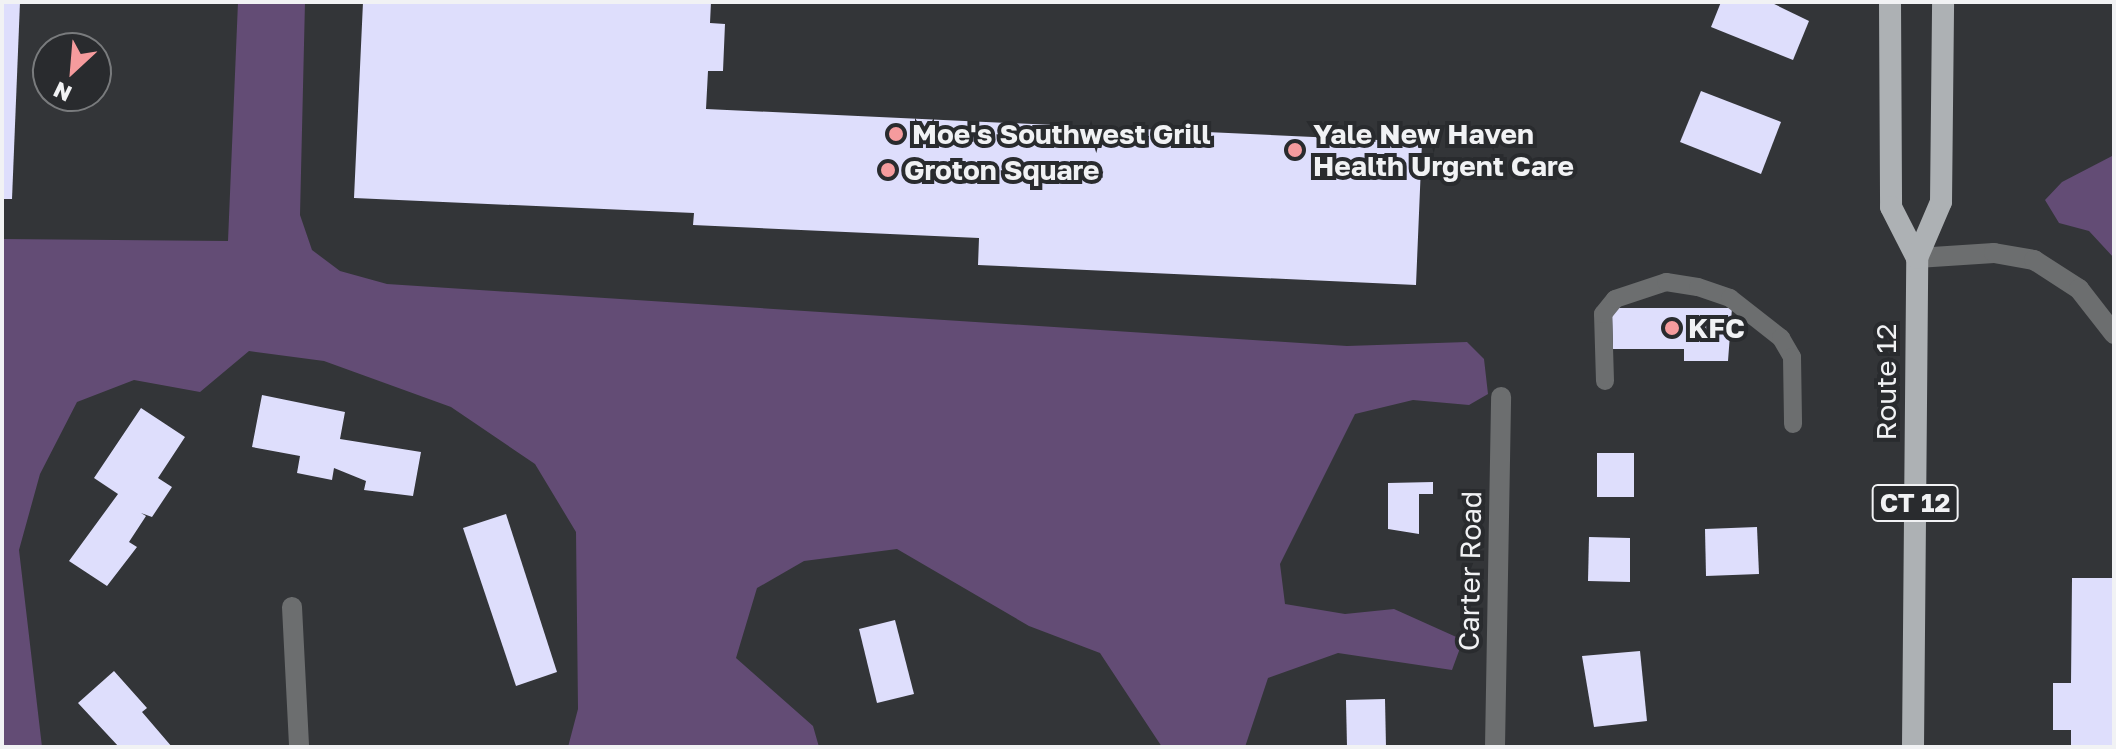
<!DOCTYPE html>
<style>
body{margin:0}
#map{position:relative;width:2116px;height:749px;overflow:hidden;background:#333538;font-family:"Golos Text",sans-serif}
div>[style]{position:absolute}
.green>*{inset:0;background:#634c75}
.building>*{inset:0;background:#dedefc}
.service>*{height:18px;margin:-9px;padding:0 9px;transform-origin:9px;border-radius:9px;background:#6c6e6f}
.minor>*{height:20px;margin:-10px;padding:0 10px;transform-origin:10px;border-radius:10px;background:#6c6e6f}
.trunk>*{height:22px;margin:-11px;padding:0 11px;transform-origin:11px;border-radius:11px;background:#adb1b4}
.dots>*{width:22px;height:22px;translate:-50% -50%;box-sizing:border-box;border:4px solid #292b2e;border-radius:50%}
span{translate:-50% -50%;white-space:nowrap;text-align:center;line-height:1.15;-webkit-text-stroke:8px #292b2e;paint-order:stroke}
.shield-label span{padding:2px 6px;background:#292b2e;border:2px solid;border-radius:6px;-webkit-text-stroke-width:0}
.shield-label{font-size:26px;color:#f1f2f4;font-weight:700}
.poi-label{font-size:28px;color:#f1f2f4;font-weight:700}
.left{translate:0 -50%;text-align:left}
.street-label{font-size:28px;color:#f1f2f4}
.frame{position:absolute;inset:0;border:4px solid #f1f2f4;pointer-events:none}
.north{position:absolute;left:32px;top:32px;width:80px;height:80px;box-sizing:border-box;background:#292b2e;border:2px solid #797b7d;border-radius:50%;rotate:206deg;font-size:22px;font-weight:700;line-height:32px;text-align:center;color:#f1f2f4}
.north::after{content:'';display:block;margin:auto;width:28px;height:36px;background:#f59b9d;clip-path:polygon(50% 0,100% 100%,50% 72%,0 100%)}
</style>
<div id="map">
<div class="green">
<i style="clip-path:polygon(238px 2px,305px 2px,300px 215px,312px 250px,340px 271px,387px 284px,1347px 346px,1467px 342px,1484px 359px,1488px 394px,1469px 405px,1413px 400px,1355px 414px,1280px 564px,1285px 604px,1345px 614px,1394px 609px,1463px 640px,1452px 670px,1338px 653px,1268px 678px,1245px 747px,1162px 747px,1100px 653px,1029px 626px,897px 549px,804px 561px,757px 588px,736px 658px,813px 726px,819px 747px,568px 747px,578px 709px,576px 532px,535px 464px,451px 407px,324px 361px,249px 351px,200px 392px,134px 380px,77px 402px,40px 474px,19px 550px,42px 747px,2px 747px,2px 239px,228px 241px)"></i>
<i style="clip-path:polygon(2114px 155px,2114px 258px,2089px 231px,2059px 223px,2045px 200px,2062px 182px)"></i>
</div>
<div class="building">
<i style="clip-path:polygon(2px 2px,20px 2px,12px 199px,2px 199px)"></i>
<i style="clip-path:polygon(363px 2px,711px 2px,710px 23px,725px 24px,723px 71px,708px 71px,706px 109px,1422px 142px,1416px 285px,978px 265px,979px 238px,693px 225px,694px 213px,354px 198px)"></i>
<i style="clip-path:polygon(1721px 2px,1770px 2px,1809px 21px,1793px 60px,1711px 27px)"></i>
<i style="clip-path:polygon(1701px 91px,1781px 122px,1761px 174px,1680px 142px)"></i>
<i style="clip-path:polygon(1612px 308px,1732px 308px,1728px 361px,1684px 361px,1684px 349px,1613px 349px)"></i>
<i style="clip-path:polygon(262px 395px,345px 412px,340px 439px,421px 452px,413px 496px,364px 490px,366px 481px,334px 468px,332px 480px,297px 473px,300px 456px,252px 447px)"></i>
<i style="clip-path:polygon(141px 408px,185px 437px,158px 478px,172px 487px,152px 517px,141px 513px,146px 516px,129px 542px,137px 547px,107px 586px,69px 561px,118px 494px,94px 478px)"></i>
<i style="clip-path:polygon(1597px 453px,1634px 453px,1634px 497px,1597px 497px)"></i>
<i style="clip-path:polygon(1433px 482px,1433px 494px,1419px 494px,1419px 534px,1388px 529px,1388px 483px)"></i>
<i style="clip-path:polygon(506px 514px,557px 672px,516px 686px,463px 528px)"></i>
<i style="clip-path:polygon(1757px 527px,1759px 574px,1706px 576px,1705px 529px)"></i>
<i style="clip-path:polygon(1589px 537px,1630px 538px,1630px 582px,1588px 581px)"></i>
<i style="clip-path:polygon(2072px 578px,2114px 578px,2114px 747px,2071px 747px,2071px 730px,2053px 730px,2053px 683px,2071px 683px)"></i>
<i style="clip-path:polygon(895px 620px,914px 694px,877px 703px,859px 629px)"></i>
<i style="clip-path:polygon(1640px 651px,1647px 721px,1594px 727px,1582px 656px)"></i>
<i style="clip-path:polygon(114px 671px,147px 708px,142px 712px,172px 747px,119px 747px,78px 703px)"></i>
<i style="clip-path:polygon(1385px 699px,1386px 747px,1347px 747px,1346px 700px)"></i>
</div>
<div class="service">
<i style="left:1605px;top:381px;width:67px;rotate:-91.7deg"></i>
<i style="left:1603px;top:314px;width:19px;rotate:-51deg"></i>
<i style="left:1615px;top:299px;width:54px;rotate:-18.4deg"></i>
<i style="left:1666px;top:282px;width:32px;rotate:9deg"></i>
<i style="left:1698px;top:287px;width:34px;rotate:19deg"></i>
<i style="left:1730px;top:298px;width:65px;rotate:38.1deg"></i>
<i style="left:1781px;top:338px;width:22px;rotate:60deg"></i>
<i style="left:1792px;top:357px;width:67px;rotate:89.1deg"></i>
</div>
<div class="minor">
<i style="left:1917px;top:258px;width:77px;rotate:-3.7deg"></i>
<i style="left:1994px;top:253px;width:41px;rotate:9.9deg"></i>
<i style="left:2034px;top:260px;width:54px;rotate:32.8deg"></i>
<i style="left:2079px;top:289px;width:57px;rotate:52.1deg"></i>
<i style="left:292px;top:607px;width:140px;rotate:87.1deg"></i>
<i style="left:1495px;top:747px;width:350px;rotate:-89deg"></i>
</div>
<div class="trunk">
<i style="left:1890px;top:2px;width:205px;rotate:89.7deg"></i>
<i style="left:1891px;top:207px;width:57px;rotate:63deg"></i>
<i style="left:1913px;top:747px;width:489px;rotate:-89.5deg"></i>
<i style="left:1917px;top:258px;width:61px;rotate:-66.8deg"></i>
<i style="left:1941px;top:202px;width:200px;rotate:-89.4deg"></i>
</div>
<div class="dots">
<i style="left:896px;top:134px;background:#f59b9d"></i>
<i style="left:1295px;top:150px;background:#f59b9d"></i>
<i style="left:888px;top:170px;background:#f59b9d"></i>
<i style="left:1672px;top:328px;background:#f59b9d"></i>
</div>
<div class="shield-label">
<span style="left:1915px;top:503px">CT 12</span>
</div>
<div class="poi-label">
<span class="left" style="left:912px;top:134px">Moe's Southwest Grill</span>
<span class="left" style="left:1313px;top:150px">Yale New Haven<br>Health Urgent Care</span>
<span class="left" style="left:904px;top:170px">Groton Square</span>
<span class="left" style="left:1688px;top:328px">KFC</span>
</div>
<div class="street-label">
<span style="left:1886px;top:382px;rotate:-90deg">Route 12</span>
<span style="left:1470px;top:571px;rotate:-89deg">Carter Road</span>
</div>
<div class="frame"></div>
<div class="north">N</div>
</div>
